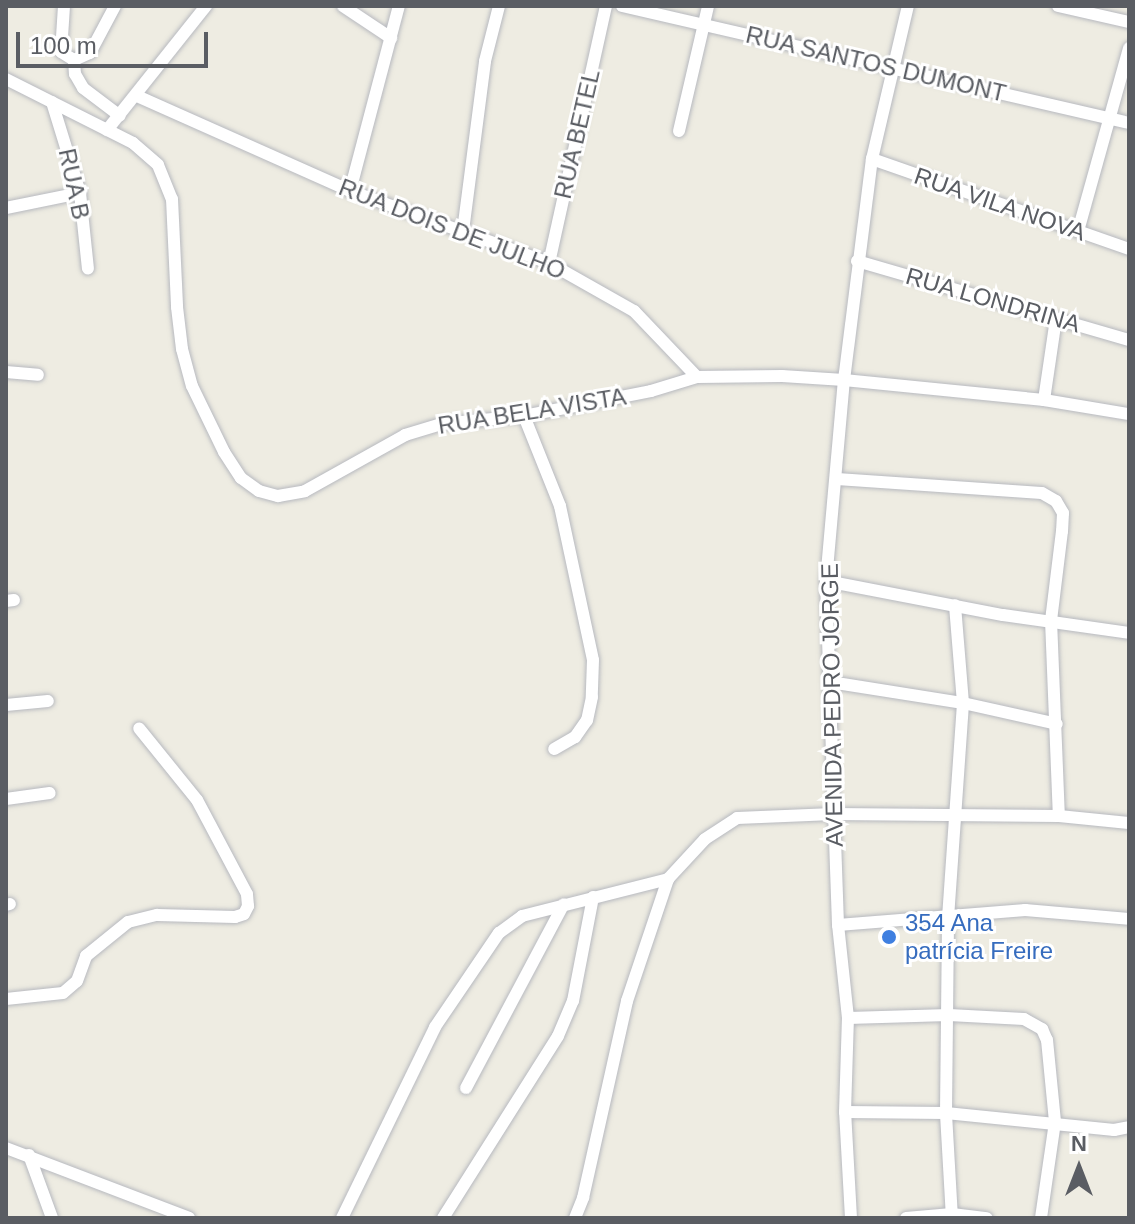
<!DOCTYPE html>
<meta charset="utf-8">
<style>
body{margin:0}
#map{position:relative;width:1135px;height:1224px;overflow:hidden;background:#eeece2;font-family:Arial,sans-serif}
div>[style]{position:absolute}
.roads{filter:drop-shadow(0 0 2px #b7b9bf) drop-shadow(0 0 2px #b7b9bf)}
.minor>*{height:12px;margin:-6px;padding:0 6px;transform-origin:6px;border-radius:6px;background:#fff}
.dots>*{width:22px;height:22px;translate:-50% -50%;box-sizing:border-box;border:4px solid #fff;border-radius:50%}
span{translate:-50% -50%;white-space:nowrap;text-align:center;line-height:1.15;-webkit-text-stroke:6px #fff;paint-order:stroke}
.street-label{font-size:24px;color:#5a5d63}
.shop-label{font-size:24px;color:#366cbe}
.left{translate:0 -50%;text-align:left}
.frame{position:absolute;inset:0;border:8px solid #5a5d63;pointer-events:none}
.north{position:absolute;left:1039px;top:1128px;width:80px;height:80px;-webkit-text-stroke:6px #fff;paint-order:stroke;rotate:0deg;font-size:22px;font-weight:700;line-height:32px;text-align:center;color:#5a5d63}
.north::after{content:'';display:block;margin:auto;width:28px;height:36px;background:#5a5d63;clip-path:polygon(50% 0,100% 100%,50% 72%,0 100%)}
.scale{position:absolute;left:16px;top:32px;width:192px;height:36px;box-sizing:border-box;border:4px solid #5a5d63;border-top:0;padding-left:10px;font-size:24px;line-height:28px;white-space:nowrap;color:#5a5d63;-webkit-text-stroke:6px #fff;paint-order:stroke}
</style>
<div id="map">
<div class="roads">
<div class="minor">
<i style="left:64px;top:6px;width:46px;rotate:93.7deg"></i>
<i style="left:61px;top:52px;width:15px;rotate:32deg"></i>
<i style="left:74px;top:60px;width:17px;rotate:-24deg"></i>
<i style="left:90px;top:53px;width:53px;rotate:-62deg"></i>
<i style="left:343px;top:6px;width:58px;rotate:33.7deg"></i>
<i style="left:622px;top:6px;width:520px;rotate:12.99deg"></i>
<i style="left:1058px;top:6px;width:73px;rotate:12.7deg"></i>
<i style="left:74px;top:60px;width:14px;rotate:86deg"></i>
<i style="left:75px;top:74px;width:16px;rotate:60deg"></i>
<i style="left:83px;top:88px;width:46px;rotate:37.1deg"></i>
<i style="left:6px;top:79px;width:142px;rotate:26.7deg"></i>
<i style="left:133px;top:143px;width:33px;rotate:41deg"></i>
<i style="left:158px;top:165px;width:37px;rotate:68deg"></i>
<i style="left:172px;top:199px;width:108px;rotate:87.3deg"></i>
<i style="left:177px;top:307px;width:42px;rotate:83.2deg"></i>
<i style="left:182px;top:349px;width:38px;rotate:75deg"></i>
<i style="left:192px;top:386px;width:73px;rotate:64.1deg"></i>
<i style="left:224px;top:452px;width:31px;rotate:57deg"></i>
<i style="left:241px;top:478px;width:22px;rotate:36deg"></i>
<i style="left:259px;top:491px;width:20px;rotate:15deg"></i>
<i style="left:278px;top:496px;width:27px;rotate:-10deg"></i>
<i style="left:305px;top:491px;width:115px;rotate:-29.2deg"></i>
<i style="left:405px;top:435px;width:38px;rotate:-17deg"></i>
<i style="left:441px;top:424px;width:83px;rotate:-5.5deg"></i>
<i style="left:524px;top:416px;width:129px;rotate:-11.1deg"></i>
<i style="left:651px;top:391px;width:48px;rotate:-16.9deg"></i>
<i style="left:697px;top:377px;width:85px;rotate:-0.7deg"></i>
<i style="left:782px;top:376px;width:62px;rotate:3.7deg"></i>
<i style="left:844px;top:380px;width:201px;rotate:5.7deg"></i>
<i style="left:1044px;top:400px;width:86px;rotate:9.4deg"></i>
<i style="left:137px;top:96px;width:233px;rotate:24deg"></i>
<i style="left:350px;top:191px;width:212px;rotate:19.9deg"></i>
<i style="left:549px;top:263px;width:98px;rotate:29.5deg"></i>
<i style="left:634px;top:311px;width:91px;rotate:46.3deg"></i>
<i style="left:52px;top:102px;width:95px;rotate:72.9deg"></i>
<i style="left:80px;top:193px;width:76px;rotate:84deg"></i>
<i style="left:107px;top:130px;width:159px;rotate:-51.4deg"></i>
<i style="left:679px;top:131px;width:128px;rotate:-76.9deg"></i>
<i style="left:872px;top:159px;width:272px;rotate:19.3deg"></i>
<i style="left:350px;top:191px;width:191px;rotate:-75.2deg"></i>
<i style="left:6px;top:208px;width:76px;rotate:-11.5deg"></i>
<i style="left:463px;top:231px;width:171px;rotate:-82.6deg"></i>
<i style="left:485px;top:61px;width:57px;rotate:-75.7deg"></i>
<i style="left:1078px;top:231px;width:190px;rotate:-74.4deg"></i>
<i style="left:857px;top:261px;width:283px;rotate:16.2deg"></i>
<i style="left:549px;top:263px;width:263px;rotate:-77.5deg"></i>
<i style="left:6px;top:372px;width:32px;rotate:5deg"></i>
<i style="left:1044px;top:400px;width:82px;rotate:-81.6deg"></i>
<i style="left:524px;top:416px;width:97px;rotate:68.2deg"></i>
<i style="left:560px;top:506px;width:157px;rotate:77.9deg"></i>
<i style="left:593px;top:660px;width:37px;rotate:92deg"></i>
<i style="left:592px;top:697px;width:24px;rotate:102deg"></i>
<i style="left:587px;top:720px;width:21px;rotate:125deg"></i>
<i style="left:575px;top:737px;width:24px;rotate:150deg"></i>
<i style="left:837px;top:479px;width:205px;rotate:3.9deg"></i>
<i style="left:1042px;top:493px;width:16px;rotate:30deg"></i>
<i style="left:1056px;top:501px;width:14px;rotate:60deg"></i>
<i style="left:1063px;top:513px;width:18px;rotate:93deg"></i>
<i style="left:1062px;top:531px;width:90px;rotate:97deg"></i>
<i style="left:1051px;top:620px;width:196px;rotate:87.7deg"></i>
<i style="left:826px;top:581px;width:180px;rotate:10.9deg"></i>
<i style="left:1003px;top:615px;width:127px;rotate:8.1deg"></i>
<i style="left:6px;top:601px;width:8px;rotate:-7deg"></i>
<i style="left:830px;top:682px;width:135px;rotate:9deg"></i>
<i style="left:963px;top:703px;width:96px;rotate:12.6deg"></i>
<i style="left:6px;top:705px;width:42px;rotate:-5.4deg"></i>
<i style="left:6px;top:799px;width:44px;rotate:-7.8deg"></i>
<i style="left:6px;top:905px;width:4px;rotate:-14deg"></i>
<i style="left:838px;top:925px;width:188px;rotate:-4.6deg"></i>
<i style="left:1025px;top:910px;width:104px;rotate:4.9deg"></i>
<i style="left:6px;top:999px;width:57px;rotate:-6deg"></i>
<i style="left:63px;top:993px;width:18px;rotate:-41deg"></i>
<i style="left:77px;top:981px;width:27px;rotate:-70deg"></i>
<i style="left:86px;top:956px;width:54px;rotate:-39deg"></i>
<i style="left:128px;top:922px;width:30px;rotate:-14deg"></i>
<i style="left:157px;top:915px;width:78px;rotate:1.5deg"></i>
<i style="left:235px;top:917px;width:9px;rotate:-18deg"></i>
<i style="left:244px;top:914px;width:9px;rotate:-63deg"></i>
<i style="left:248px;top:906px;width:12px;rotate:-95deg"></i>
<i style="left:247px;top:894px;width:106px;rotate:-118deg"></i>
<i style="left:197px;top:800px;width:92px;rotate:-128.9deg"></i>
<i style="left:848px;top:1018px;width:101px;rotate:-1.7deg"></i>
<i style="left:949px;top:1015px;width:75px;rotate:3.1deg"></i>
<i style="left:1024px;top:1019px;width:21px;rotate:29deg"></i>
<i style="left:1042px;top:1029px;width:12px;rotate:66deg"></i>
<i style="left:1047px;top:1040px;width:82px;rotate:84.4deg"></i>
<i style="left:1055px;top:1122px;width:97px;rotate:98.3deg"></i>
<i style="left:466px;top:1088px;width:208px;rotate:-62deg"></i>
<i style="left:845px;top:1112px;width:101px;rotate:0.6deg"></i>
<i style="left:946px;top:1113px;width:169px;rotate:5.8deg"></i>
<i style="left:1114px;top:1130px;width:15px;rotate:-11deg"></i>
<i style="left:6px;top:1148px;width:196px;rotate:20.9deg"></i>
<i style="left:29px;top:1155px;width:67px;rotate:69.9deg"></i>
<i style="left:342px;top:1218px;width:212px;rotate:-64deg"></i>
<i style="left:435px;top:1027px;width:114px;rotate:-55.8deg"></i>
<i style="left:499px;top:933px;width:29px;rotate:-36deg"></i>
<i style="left:522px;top:916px;width:151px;rotate:-14.2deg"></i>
<i style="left:668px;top:879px;width:54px;rotate:-47.2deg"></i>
<i style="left:705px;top:839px;width:38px;rotate:-33deg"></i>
<i style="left:737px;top:818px;width:96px;rotate:-2.4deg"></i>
<i style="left:833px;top:814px;width:226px;rotate:0.5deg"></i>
<i style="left:1059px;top:816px;width:70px;rotate:5.7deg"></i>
<i style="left:443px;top:1218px;width:215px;rotate:-57.7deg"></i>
<i style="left:558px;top:1036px;width:38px;rotate:-67deg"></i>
<i style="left:573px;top:1001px;width:106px;rotate:-79.1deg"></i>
<i style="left:575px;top:1218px;width:22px;rotate:-68deg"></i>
<i style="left:583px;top:1198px;width:202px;rotate:-77.4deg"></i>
<i style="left:627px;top:1001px;width:129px;rotate:-71.4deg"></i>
<i style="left:851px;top:1218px;width:106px;rotate:-93.2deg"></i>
<i style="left:845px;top:1112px;width:94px;rotate:-88.2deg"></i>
<i style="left:848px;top:1018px;width:94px;rotate:-96.1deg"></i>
<i style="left:838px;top:925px;width:344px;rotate:-92deg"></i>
<i style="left:826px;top:581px;width:202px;rotate:-84.9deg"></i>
<i style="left:844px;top:380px;width:223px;rotate:-82.8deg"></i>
<i style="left:872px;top:159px;width:157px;rotate:-76.8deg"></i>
<i style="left:906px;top:1218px;width:46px;rotate:-5deg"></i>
<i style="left:952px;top:1214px;width:35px;rotate:7deg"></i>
<i style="left:952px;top:1218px;width:105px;rotate:-93.3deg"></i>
<i style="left:946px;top:1113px;width:195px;rotate:-89.4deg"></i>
<i style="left:948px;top:918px;width:216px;rotate:-86deg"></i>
<i style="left:963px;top:703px;width:98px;rotate:-94.7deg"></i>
</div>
</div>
<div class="dots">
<i style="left:889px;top:937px;background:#3f7fe0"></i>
</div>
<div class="street-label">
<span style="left:876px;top:64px;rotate:13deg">RUA SANTOS DUMONT</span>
<span style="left:577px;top:134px;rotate:-77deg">RUA BETEL</span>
<span style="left:74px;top:184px;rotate:78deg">RUA B</span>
<span style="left:1000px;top:204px;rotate:19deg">RUA VILA NOVA</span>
<span style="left:452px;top:229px;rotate:21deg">RUA DOIS DE JULHO</span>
<span style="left:993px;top:300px;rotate:16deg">RUA LONDRINA</span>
<span style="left:532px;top:411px;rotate:-9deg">RUA BELA VISTA</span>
<span style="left:832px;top:705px;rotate:-91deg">AVENIDA PEDRO JORGE</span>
</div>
<div class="shop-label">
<span class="left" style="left:905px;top:937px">354 Ana<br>patrícia Freire</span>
</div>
<div class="frame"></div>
<div class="north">N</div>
<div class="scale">100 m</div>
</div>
